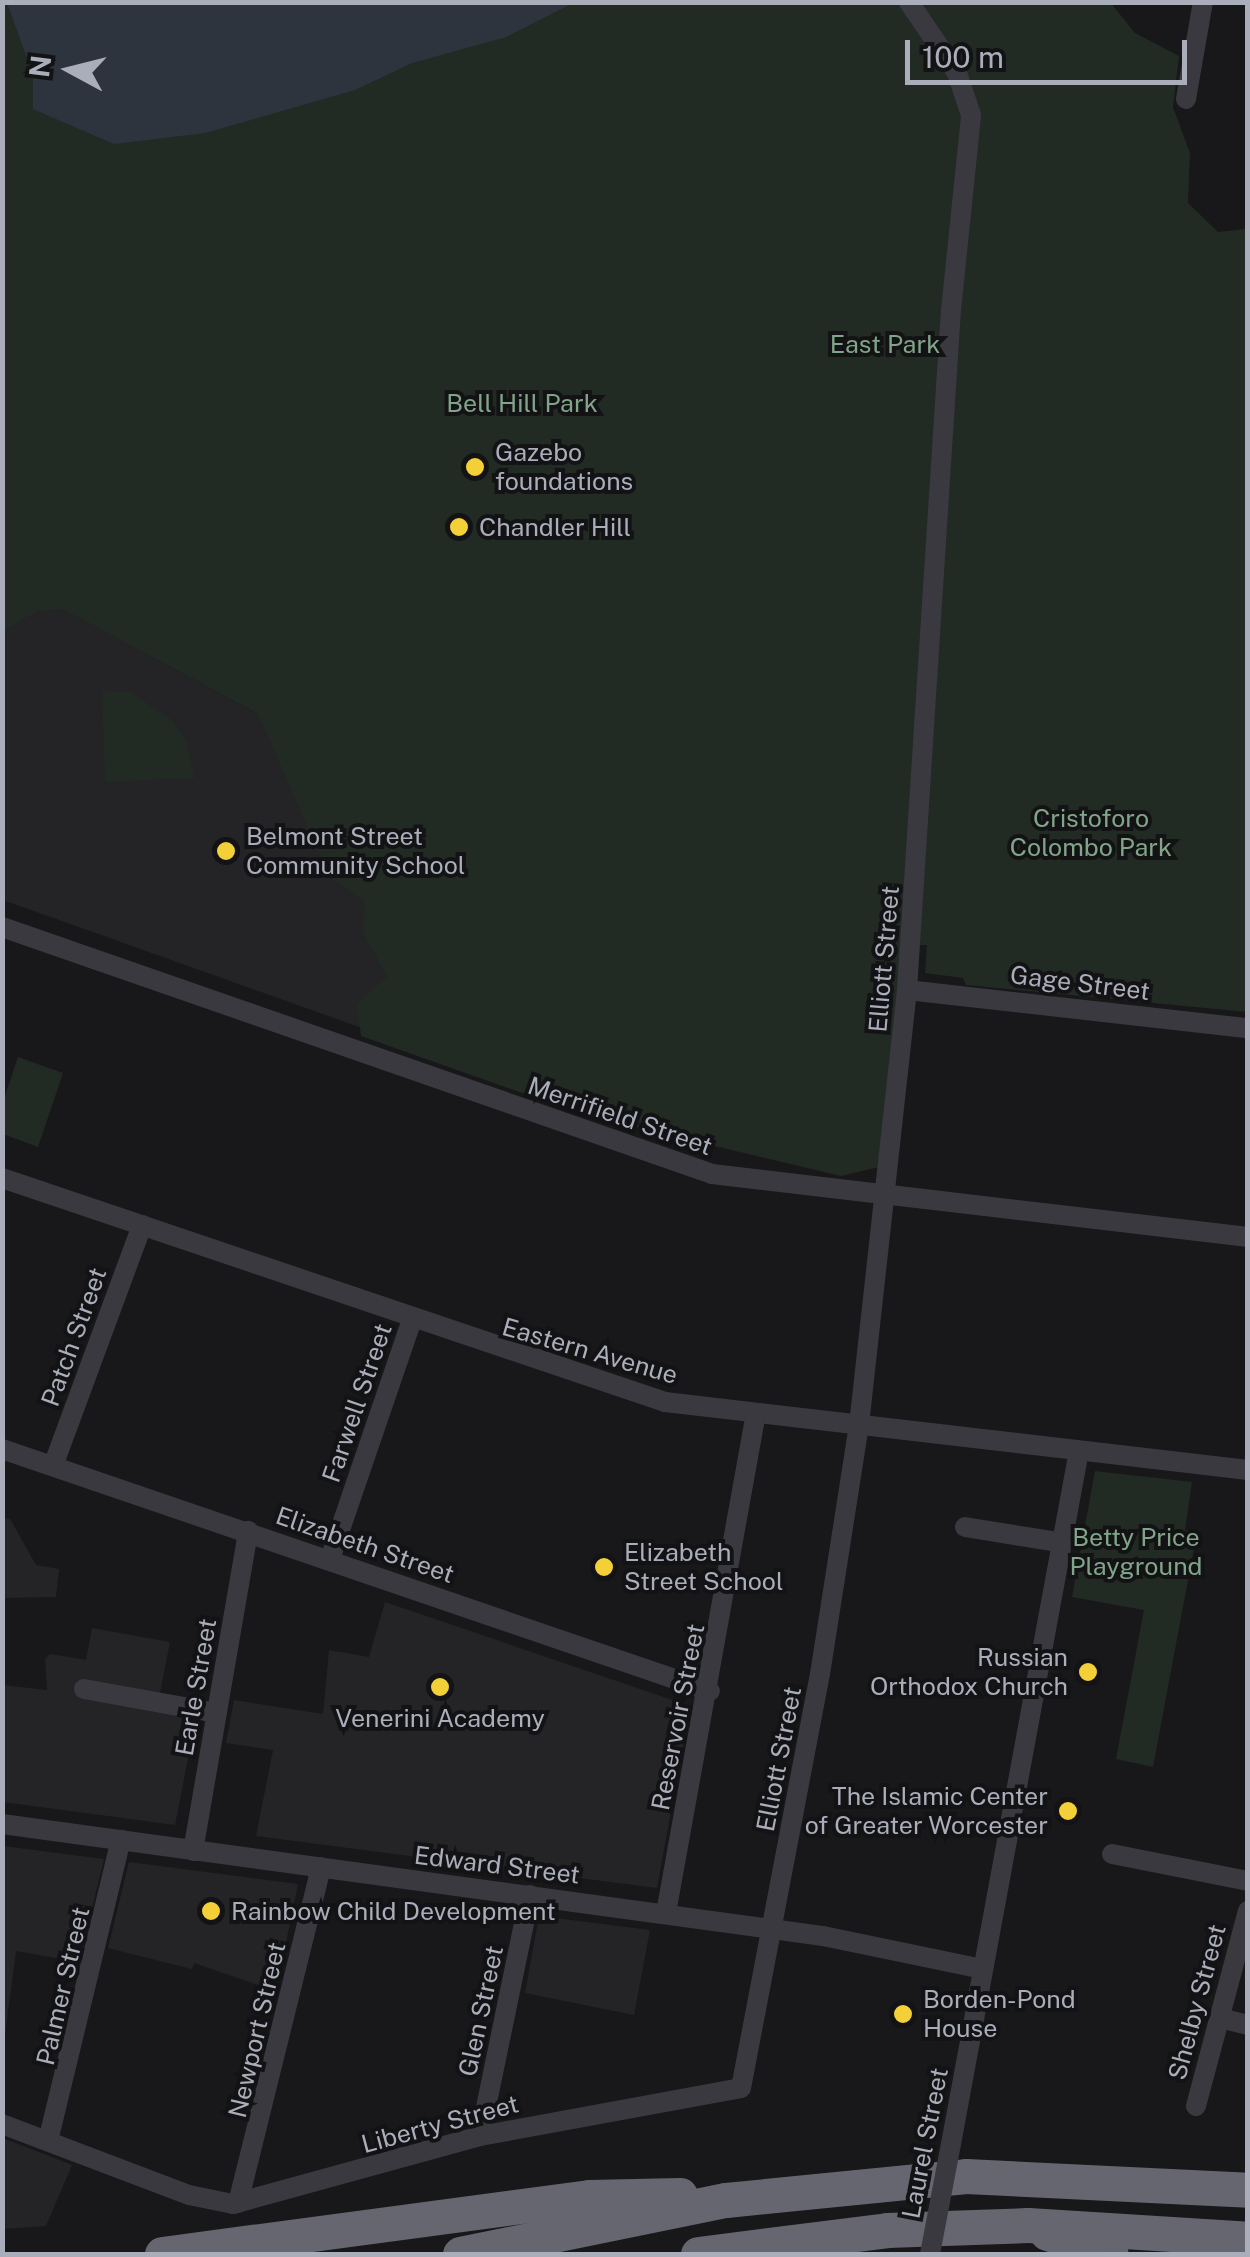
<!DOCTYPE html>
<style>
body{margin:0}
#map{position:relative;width:1250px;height:2257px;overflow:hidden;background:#18181a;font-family:"Public Sans",sans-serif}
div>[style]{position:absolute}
.built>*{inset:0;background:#242427}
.green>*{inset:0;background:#222a24}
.water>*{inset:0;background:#2e343e}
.minor>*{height:20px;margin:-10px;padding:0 10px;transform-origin:10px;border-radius:10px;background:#39393f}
.motorway>*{height:35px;margin:-17.5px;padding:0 17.5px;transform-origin:17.5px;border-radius:17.5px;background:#656670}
.minor-bridge>*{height:20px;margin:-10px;padding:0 10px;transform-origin:10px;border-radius:10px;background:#39393f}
.dots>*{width:28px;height:28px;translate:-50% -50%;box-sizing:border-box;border:5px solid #131315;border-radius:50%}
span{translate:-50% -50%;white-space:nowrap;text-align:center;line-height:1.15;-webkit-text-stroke:8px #131315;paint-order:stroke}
.park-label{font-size:25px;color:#81a589}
.poi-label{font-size:25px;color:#aaadba}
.left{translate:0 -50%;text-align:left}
.right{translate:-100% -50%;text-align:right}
.street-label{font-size:25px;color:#aaadba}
.frame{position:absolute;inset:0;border:5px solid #aaadba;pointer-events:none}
.north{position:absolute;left:20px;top:20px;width:100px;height:100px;-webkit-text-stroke:8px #131315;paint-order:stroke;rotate:277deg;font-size:28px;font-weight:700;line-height:40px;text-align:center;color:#aaadba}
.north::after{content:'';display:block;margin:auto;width:35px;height:45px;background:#aaadba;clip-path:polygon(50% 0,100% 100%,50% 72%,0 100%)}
.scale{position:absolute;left:905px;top:40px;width:282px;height:45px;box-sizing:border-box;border:5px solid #aaadba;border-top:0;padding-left:12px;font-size:30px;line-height:35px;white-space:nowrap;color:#aaadba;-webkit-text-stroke:8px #131315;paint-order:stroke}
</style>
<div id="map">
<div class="built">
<i style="clip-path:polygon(3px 576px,442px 814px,502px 1078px,3px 900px)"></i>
<i style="clip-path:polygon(2px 1518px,10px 1519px,36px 1565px,59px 1569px,56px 1597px,3px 1598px)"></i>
<i style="clip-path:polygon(385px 1602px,690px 1706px,657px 1888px,256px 1836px,273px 1750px,226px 1743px,234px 1700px,323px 1714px,329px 1650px,369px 1657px)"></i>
<i style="clip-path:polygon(92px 1628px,170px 1642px,159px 1698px,197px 1713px,175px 1825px,3px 1802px,3px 1685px,47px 1690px,45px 1659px,50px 1654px,86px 1660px)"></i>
<i style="clip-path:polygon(3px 1846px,104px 1859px,79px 1962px,16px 1951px,3px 2051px)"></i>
<i style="clip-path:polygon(129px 1862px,298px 1884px,276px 1991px,194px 1963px,192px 1969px,108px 1948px)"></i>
<i style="clip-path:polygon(539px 1916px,650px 1930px,634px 2015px,525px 1993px)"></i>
<i style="clip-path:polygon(3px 2138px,72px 2165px,46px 2226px,3px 2229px)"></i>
</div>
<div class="green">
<i style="clip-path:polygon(1110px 2px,1135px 33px,1179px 56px,1173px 107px,1190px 153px,1188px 203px,1218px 232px,1247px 229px,1247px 1012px,966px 985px,963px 978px,925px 973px,927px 945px,914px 945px,879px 1167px,841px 1176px,581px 1114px,361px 1036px,357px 1004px,387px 977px,363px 932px,365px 901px,330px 877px,258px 714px,63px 609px,37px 611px,3px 631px,3px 3px)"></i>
<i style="clip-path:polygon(102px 691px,130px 692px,171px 719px,186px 742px,195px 778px,105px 782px)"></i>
<i style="clip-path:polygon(18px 1057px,63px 1073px,38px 1147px,3px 1134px,3px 1102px)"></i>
<i style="clip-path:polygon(1095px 1471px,1192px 1482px,1185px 1530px,1197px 1532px,1153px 1767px,1116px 1759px,1144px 1610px,1072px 1597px)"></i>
</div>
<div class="water">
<i style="clip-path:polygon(7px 3px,7px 2px,573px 3px,506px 37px,412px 63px,355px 90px,205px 133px,114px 144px,33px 109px,33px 74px)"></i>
</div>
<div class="minor">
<i style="left:1186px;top:99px;width:98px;rotate:-80.1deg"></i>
<i style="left:2px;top:927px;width:752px;rotate:19.18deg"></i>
<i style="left:712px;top:1174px;width:540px;rotate:6.7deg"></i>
<i style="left:907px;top:990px;width:343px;rotate:6.4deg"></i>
<i style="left:2px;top:1178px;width:700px;rotate:18.67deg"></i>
<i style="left:665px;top:1402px;width:587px;rotate:6.65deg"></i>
<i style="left:2px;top:1449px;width:748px;rotate:18.87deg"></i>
<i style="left:53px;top:1466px;width:257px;rotate:-69.7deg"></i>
<i style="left:965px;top:1527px;width:100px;rotate:9.2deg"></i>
<i style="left:330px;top:1559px;width:253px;rotate:-71.1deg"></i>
<i style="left:84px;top:1689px;width:134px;rotate:10.3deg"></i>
<i style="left:2px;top:1824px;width:829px;rotate:7.77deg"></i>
<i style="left:823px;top:1936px;width:163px;rotate:11.7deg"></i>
<i style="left:193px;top:1851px;width:325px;rotate:-80.2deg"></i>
<i style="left:1112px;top:1854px;width:139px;rotate:11.2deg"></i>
<i style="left:666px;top:1913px;width:508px;rotate:-79.8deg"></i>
<i style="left:1220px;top:2018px;width:29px;rotate:14deg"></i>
<i style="left:1196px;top:2106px;width:202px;rotate:-75.1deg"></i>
<i style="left:2px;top:2124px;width:200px;rotate:20.8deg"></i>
<i style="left:189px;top:2195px;width:45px;rotate:11.6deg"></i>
<i style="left:233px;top:2204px;width:256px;rotate:-15.4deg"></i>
<i style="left:480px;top:2136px;width:265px;rotate:-10.4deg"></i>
<i style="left:741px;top:2088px;width:421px;rotate:-79.2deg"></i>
<i style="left:820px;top:1674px;width:252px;rotate:-81.1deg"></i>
<i style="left:859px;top:1425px;width:438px;rotate:-83.7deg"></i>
<i style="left:907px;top:990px;width:681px;rotate:-86.3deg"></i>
<i style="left:951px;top:310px;width:196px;rotate:-84.1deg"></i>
<i style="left:971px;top:115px;width:44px;rotate:-108.4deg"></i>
<i style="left:957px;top:73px;width:86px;rotate:-124.1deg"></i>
<i style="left:480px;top:2136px;width:246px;rotate:-78.3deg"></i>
<i style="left:48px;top:2141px;width:310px;rotate:-76.4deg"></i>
<i style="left:951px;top:2144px;width:705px;rotate:-79.54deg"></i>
<i style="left:238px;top:2203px;width:346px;rotate:-76.1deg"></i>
</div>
<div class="motorway">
<i style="left:1047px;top:2233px;width:67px;rotate:18.2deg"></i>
<i style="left:162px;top:2254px;width:431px;rotate:-7.6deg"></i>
<i style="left:589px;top:2197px;width:91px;rotate:-1.3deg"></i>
<i style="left:460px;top:2254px;width:271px;rotate:-11.5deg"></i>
<i style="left:726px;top:2200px;width:241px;rotate:-5.7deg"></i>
<i style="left:966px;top:2176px;width:282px;rotate:2.8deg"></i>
<i style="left:698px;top:2254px;width:191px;rotate:-7.2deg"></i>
<i style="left:887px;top:2230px;width:141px;rotate:-2deg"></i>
<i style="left:1028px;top:2225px;width:220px;rotate:3.6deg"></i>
</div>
<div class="minor-bridge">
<i style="left:930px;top:2254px;width:112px;rotate:-79.2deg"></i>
</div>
<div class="dots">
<i style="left:475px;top:467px;background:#f3d037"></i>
<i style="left:459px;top:527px;background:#f3d037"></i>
<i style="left:226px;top:851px;background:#f3d037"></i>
<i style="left:604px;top:1567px;background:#f3d037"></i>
<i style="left:1088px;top:1672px;background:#f3d037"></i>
<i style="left:440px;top:1687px;background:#f3d037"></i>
<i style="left:1068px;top:1811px;background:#f3d037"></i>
<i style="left:211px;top:1911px;background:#f3d037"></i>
<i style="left:903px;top:2014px;background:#f3d037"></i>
</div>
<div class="park-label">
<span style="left:885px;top:344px">East Park</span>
<span style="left:522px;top:403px">Bell Hill Park</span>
<span style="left:1091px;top:833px">Cristoforo<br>Colombo Park</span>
<span style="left:1136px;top:1552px">Betty Price<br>Playground</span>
</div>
<div class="poi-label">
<span class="left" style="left:495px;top:467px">Gazebo<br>foundations</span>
<span class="left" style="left:479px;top:527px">Chandler Hill</span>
<span class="left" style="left:246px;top:851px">Belmont Street<br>Community School</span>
<span class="left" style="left:624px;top:1567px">Elizabeth<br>Street School</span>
<span class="right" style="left:1068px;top:1672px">Russian<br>Orthodox Church</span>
<span style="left:440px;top:1718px">Venerini Academy</span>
<span class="right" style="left:1048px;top:1811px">The Islamic Center<br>of Greater Worcester</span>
<span class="left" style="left:231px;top:1911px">Rainbow Child Development</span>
<span class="left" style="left:923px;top:2014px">Borden-Pond<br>House</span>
</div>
<div class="street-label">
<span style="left:884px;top:959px;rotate:-85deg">Elliott Street</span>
<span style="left:1080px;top:983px;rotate:7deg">Gage Street</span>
<span style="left:620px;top:1116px;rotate:19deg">Merrifield Street</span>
<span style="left:74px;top:1337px;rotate:-70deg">Patch Street</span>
<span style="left:590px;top:1351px;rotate:16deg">Eastern Avenue</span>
<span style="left:357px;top:1403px;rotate:-71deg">Farwell Street</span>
<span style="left:365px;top:1545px;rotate:19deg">Elizabeth Street</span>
<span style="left:196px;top:1687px;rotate:-80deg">Earle Street</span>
<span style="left:678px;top:1717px;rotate:-79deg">Reservoir Street</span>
<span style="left:779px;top:1759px;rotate:-79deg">Elliott Street</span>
<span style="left:497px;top:1865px;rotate:7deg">Edward Street</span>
<span style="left:63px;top:1986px;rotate:-77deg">Palmer Street</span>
<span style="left:1197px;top:2002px;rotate:-75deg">Shelby Street</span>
<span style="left:481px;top:2011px;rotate:-78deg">Glen Street</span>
<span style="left:257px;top:2030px;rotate:-77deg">Newport Street</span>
<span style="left:440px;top:2124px;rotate:-15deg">Liberty Street</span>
<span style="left:925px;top:2143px;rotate:-79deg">Laurel Street</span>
</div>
<div class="frame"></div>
<div class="north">N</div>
<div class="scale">100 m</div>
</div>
